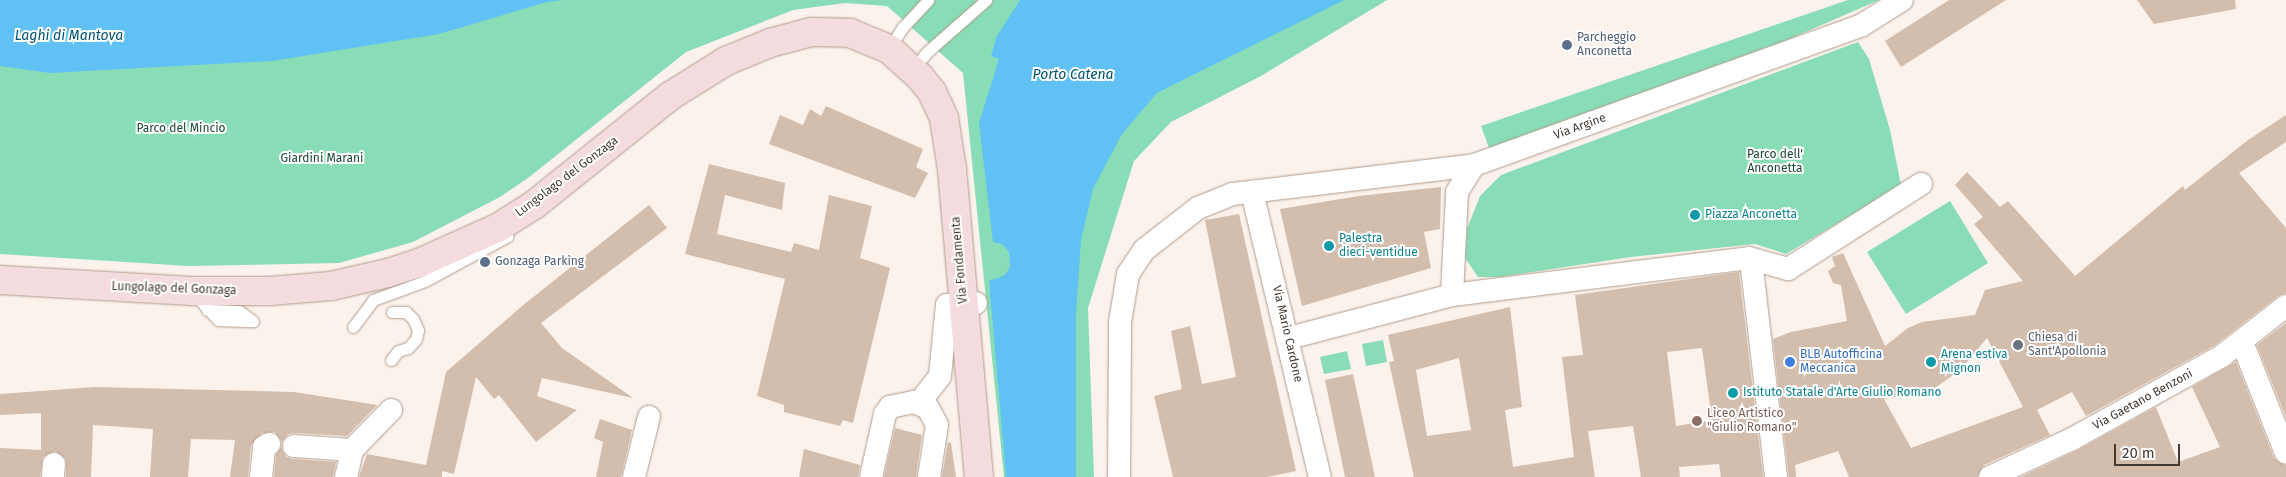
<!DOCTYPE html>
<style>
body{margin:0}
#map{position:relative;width:2286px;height:477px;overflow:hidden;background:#fbf2eb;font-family:"Fira Sans",sans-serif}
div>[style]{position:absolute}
.green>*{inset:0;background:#88ddb6}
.water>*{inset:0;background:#61c1f5}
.building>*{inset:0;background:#d3bdad}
.roads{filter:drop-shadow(0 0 1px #b09b8b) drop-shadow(0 0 1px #b09b8b)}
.lane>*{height:11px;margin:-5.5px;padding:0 5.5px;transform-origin:5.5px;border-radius:5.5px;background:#fff}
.street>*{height:22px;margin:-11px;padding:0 11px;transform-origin:11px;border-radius:11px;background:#fff}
.secondary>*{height:28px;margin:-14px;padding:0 14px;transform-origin:14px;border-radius:14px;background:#f4dcde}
.dots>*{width:14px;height:14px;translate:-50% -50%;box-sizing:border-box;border:2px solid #fff;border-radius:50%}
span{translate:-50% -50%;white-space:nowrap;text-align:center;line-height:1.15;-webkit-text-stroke:4px #fff;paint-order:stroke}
.service-label{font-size:12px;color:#4e5e75}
.left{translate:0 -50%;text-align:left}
.street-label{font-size:12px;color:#443a34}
.park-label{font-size:12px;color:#1c4835}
.culture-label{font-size:12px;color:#0d838f}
.worship-label{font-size:12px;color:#5b616d}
.shop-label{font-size:12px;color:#366cbe}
.education-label{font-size:12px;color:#785e54}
.water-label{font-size:14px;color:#005375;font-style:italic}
.scale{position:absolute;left:2114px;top:444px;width:66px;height:22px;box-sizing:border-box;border:2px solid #443a34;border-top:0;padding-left:6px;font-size:15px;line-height:18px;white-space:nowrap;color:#443a34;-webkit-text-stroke:4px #fff;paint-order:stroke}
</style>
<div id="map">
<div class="green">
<i style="clip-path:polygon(0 0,1387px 0,1261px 76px,1171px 122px,1134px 161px,1088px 308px,1094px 477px,1004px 477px,963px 73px,887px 6px,845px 3px,793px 10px,686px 52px,528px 178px,500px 197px,413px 242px,339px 263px,188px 266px,0 254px)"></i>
<i style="clip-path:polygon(1848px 0,1879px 0,1785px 41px,1489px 148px,1481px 126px)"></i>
<i style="clip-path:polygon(1858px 42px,1869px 59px,1890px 130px,1901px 185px,1786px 254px,1755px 244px,1631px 257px,1499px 277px,1478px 277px,1465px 258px,1467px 229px,1480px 196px,1501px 175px)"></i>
<i style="clip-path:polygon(1950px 201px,1988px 263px,1906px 314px,1867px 252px)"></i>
<i style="clip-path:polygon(1383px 340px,1387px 362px,1366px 366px,1362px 344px)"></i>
<i style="clip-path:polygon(1347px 351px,1351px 369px,1324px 374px,1320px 357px)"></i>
</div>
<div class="water">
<i style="clip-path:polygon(0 0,563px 0,547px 2px,439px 34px,272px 61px,50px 73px,0 66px)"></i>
<i style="clip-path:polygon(1020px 0,1344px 0,1157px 93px,1122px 134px,1093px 189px,1081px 240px,1076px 315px,1076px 477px,1006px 477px,989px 281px,1005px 275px,1010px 267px,1009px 252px,1002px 244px,993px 242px,979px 123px,999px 59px,991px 56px,997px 36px)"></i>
</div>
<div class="building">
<i style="clip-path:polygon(1949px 0,2006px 0,1901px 67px,1885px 41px)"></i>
<i style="clip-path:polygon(2137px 0,2235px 0,2236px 9px,2154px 24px)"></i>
<i style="clip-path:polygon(826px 106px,923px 149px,916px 167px,928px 173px,915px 198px,769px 144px,780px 115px,803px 125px,810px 109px,821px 116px)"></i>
<i style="clip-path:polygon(evenodd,2286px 115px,2286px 142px,2239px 173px,2286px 228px,2286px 293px,2278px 296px,2215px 345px,2086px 416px,2072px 392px,2037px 410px,2050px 435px,1984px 465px,1977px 477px,1849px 477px,1838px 451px,1795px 465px,1796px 477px,1789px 477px,1773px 339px,1791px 332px,1847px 321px,1841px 285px,1833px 283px,1828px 271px,1835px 266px,1832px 257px,1843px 253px,1885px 346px,1908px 328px,1922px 322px,1975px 315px,1985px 290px,2023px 281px,1974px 224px,1983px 217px,1955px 185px,1967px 172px,2000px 207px,2008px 201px,2075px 276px,2183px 186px,2185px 190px,2248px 140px,2286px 115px,1987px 338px,2023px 407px,1911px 448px,1884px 399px,1932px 390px,1960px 370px,1987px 338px)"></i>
<i style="clip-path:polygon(709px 164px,785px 183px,782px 210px,725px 195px,717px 234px,791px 252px,794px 243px,819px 250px,829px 195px,872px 206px,860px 258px,890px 268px,853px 423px,843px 420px,840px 426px,784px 412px,784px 405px,757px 396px,785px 279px,685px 254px)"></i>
<i style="clip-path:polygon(1441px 187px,1440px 229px,1424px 232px,1431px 268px,1302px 306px,1280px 209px,1359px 196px)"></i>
<i style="clip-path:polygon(649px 205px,667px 228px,541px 323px,562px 348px,633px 398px,542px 378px,537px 396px,577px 410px,536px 442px,499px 395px,494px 399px,476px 377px,454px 474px,442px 471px,442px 477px,359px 477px,367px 454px,426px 465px,446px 372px,522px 306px)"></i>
<i style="clip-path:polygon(1239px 214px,1296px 471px,1267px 477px,1173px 477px,1154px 396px,1182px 389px,1171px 331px,1190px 326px,1202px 384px,1236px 377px,1205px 220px)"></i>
<i style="clip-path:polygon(evenodd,1739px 272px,1763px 477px,1721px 477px,1719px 464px,1679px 467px,1680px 477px,1641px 477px,1633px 426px,1588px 431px,1595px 477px,1414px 477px,1389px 362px,1394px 361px,1388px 335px,1510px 307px,1522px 407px,1505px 410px,1513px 467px,1574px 457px,1562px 357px,1583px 355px,1575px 295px,1739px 272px,1702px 348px,1712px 420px,1676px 426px,1667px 352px,1702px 348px,1739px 272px,1459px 358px,1471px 430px,1427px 436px,1416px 370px,1459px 358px)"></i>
<i style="clip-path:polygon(2286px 323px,2286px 417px,2257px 345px)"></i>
<i style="clip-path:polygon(2236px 362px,2274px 458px,2286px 466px,2286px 477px,2021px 477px,2078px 450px,2156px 407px,2178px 462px,2220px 447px,2192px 387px)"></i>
<i style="clip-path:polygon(1353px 374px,1375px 477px,1345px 477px,1325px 380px)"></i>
<i style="clip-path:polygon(95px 387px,294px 392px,377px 405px,347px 436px,294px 433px,288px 434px,282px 442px,275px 432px,262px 433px,251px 445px,248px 477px,230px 477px,235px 440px,191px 439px,188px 477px,150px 477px,153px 429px,93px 425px,91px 477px,66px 477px,66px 459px,55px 451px,43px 457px,40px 477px,0 477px,0 448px,41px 450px,41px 413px,0 415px,0 394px)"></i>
<i style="clip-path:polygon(600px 419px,632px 430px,621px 477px,596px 477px,603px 442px,594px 438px)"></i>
<i style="clip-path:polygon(895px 428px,922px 435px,916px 477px,884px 477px)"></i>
<i style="clip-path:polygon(948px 442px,951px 443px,956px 477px,942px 477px)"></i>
<i style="clip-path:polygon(281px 447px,286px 457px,293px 459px,336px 462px,333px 477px,274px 477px,276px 455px)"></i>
<i style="clip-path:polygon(804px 449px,860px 465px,858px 477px,799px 477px)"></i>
</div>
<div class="roads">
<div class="lane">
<i style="left:889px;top:49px;width:26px;rotate:-58deg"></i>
<i style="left:903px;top:27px;width:37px;rotate:-47deg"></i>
<i style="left:912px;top:70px;width:23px;rotate:-50deg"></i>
<i style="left:927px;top:52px;width:79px;rotate:-41.4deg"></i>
<i style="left:194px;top:294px;width:35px;rotate:47deg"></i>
<i style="left:218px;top:320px;width:35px;rotate:2deg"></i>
<i style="left:207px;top:310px;width:32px;rotate:2deg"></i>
<i style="left:239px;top:311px;width:17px;rotate:36deg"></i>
<i style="left:353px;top:327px;width:34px;rotate:-53deg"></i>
<i style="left:373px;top:300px;width:55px;rotate:-20.1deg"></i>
<i style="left:425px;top:281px;width:94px;rotate:-28.5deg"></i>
<i style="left:391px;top:360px;width:11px;rotate:-52deg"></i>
<i style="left:398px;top:351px;width:10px;rotate:-17deg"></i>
<i style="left:408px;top:348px;width:12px;rotate:-48deg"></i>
<i style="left:416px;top:339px;width:9px;rotate:-77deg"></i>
<i style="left:418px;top:330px;width:12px;rotate:-114deg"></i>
<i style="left:413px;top:319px;width:10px;rotate:-135deg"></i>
<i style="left:406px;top:312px;width:14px;rotate:180deg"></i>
</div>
<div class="street">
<i style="left:1252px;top:192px;width:293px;rotate:76.6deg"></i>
<i style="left:1751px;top:260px;width:218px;rotate:83.4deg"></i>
<i style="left:1452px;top:295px;width:103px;rotate:-87.2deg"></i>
<i style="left:1457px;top:192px;width:32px;rotate:-58deg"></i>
<i style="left:1289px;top:338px;width:169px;rotate:-14.8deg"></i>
<i style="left:1452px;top:295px;width:299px;rotate:-7.1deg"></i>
<i style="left:1749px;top:258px;width:41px;rotate:15.8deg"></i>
<i style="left:1788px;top:269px;width:158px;rotate:-32.6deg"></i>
<i style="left:2242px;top:342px;width:119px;rotate:68.4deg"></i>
<i style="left:919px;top:403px;width:34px;rotate:-52deg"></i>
<i style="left:940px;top:376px;width:71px;rotate:-84.4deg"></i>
<i style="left:947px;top:305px;width:29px;rotate:-4deg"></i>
<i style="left:294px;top:446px;width:58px;rotate:3.9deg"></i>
<i style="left:53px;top:477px;width:13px;rotate:-86deg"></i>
<i style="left:261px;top:477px;width:30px;rotate:-84deg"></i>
<i style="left:264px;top:447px;width:6px;rotate:-31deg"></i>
<i style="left:346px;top:477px;width:28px;rotate:-77deg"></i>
<i style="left:352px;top:450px;width:56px;rotate:-45.7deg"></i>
<i style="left:634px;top:477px;width:62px;rotate:-76deg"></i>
<i style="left:871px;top:477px;width:65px;rotate:-77.5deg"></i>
<i style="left:885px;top:414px;width:9px;rotate:-54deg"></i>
<i style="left:890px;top:407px;width:25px;rotate:-12deg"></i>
<i style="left:914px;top:402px;width:15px;rotate:23deg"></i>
<i style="left:928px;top:408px;width:19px;rotate:62deg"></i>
<i style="left:937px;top:425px;width:53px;rotate:98.7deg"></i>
<i style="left:1119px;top:477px;width:155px;rotate:-89.6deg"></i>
<i style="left:1120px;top:322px;width:49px;rotate:-80.5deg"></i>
<i style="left:1128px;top:274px;width:29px;rotate:-56deg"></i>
<i style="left:1144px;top:250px;width:68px;rotate:-37.9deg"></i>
<i style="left:1198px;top:208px;width:37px;rotate:-22deg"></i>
<i style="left:1232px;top:194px;width:244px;rotate:-6.8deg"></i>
<i style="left:1474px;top:165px;width:412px;rotate:-19.8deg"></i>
<i style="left:1862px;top:25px;width:47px;rotate:-32deg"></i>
<i style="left:1990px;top:477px;width:90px;rotate:-24.9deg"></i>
<i style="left:2072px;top:439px;width:171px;rotate:-29deg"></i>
<i style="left:2222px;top:356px;width:81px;rotate:-38deg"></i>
</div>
<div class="secondary">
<i style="left:0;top:280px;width:192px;rotate:3.3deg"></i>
<i style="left:192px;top:291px;width:78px"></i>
<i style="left:270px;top:291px;width:61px;rotate:-4.7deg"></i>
<i style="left:331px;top:286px;width:58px;rotate:-12.8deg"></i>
<i style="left:388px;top:273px;width:33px;rotate:-18deg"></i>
<i style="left:419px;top:263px;width:88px;rotate:-24.2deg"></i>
<i style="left:499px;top:227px;width:41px;rotate:-32.2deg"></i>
<i style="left:534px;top:205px;width:174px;rotate:-38.7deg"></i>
<i style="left:670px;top:96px;width:66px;rotate:-32deg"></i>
<i style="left:726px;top:61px;width:48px;rotate:-22.2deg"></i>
<i style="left:770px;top:43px;width:42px;rotate:-15deg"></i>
<i style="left:811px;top:32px;width:39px;rotate:1deg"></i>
<i style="left:850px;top:33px;width:42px;rotate:22.3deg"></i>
<i style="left:889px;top:49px;width:42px;rotate:42.1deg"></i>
<i style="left:920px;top:77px;width:19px;rotate:51deg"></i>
<i style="left:932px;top:92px;width:29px;rotate:65deg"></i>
<i style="left:944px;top:118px;width:52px;rotate:81.1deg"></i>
<i style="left:952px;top:169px;width:309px;rotate:85deg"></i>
</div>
</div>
<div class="dots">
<i style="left:1567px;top:45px;background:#5c6f8a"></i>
<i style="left:1695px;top:215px;background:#0f9aa8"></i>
<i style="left:1329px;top:246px;background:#0f9aa8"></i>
<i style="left:485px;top:262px;background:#5c6f8a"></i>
<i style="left:2018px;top:345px;background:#6b7280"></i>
<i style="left:1790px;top:362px;background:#3f7fe0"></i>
<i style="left:1931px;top:362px;background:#0f9aa8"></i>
<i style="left:1733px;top:393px;background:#0f9aa8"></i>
<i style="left:1697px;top:421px;background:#8d6e63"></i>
</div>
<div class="service-label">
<span class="left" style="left:1577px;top:45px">Parcheggio<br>Anconetta</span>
<span class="left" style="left:495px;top:262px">Gonzaga Parking</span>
</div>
<div class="street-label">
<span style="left:1580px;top:127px;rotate:-20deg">Via Argine</span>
<span style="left:567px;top:177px;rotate:-37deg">Lungolago del Gonzaga</span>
<span style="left:960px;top:260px;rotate:-95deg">Via Fondamenta</span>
<span style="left:174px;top:289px;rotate:2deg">Lungolago del Gonzaga</span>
<span style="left:1287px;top:334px;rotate:77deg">Via Mario Cardone</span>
<span style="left:2143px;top:400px;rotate:-29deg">Via Gaetano Benzoni</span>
</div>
<div class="park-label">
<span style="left:181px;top:129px">Parco del Mincio</span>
<span style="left:1775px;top:162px">Parco dell'<br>Anconetta</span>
<span style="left:322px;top:159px">Giardini Marani</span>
</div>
<div class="culture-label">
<span class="left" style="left:1705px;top:215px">Piazza Anconetta</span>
<span class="left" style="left:1339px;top:246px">Palestra<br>dieci-ventidue</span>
<span class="left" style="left:1941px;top:362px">Arena estiva<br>Mignon</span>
<span class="left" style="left:1743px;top:393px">Istituto Statale d'Arte Giulio Romano</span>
</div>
<div class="worship-label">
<span class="left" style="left:2028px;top:345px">Chiesa di<br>Sant'Apollonia</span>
</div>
<div class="shop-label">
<span class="left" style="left:1800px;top:362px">BLB Autofficina<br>Meccanica</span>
</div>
<div class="education-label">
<span class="left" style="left:1707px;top:421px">Liceo Artistico<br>"Giulio Romano"</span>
</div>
<div class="water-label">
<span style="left:69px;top:36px">Laghi di Mantova</span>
<span style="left:1073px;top:75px">Porto Catena</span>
</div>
<div class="scale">20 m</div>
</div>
